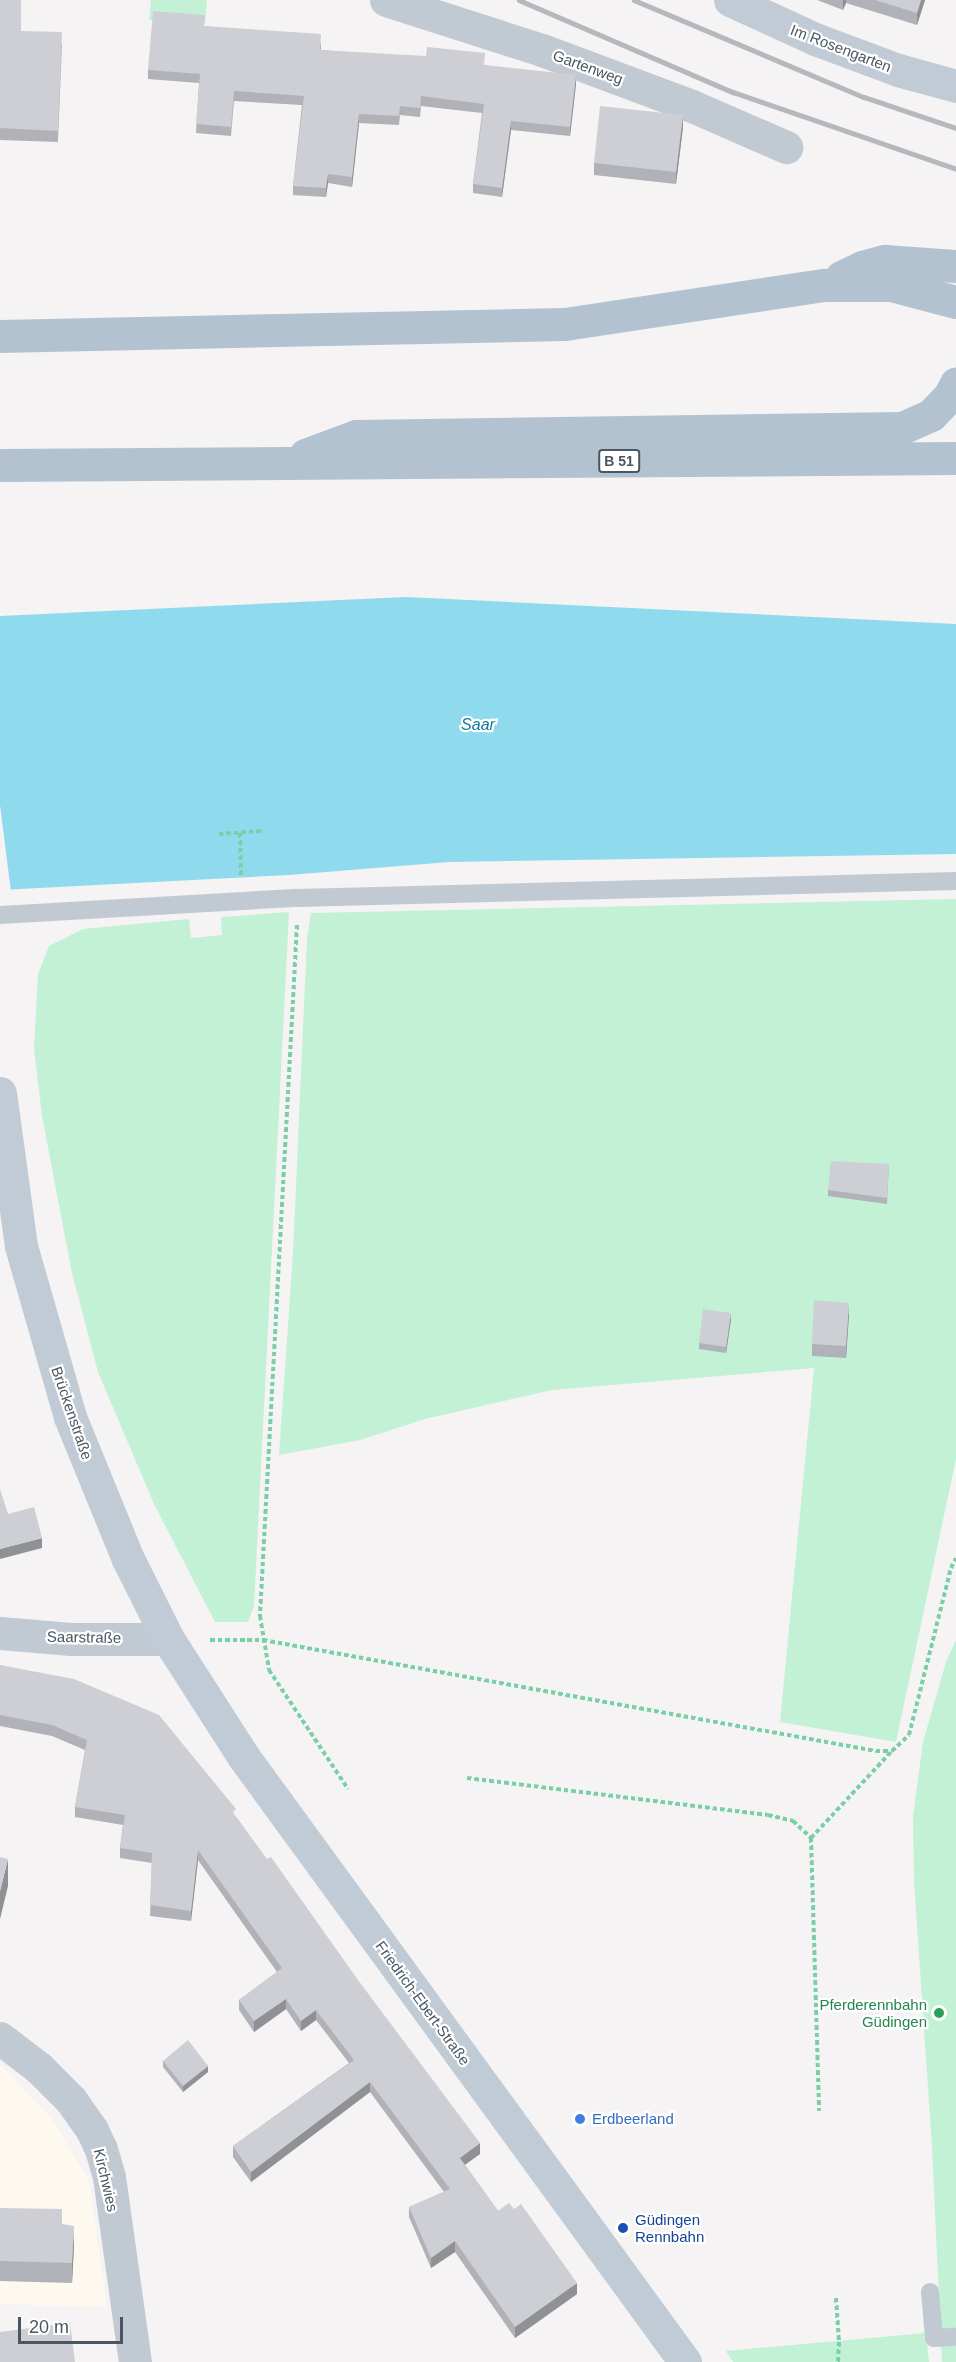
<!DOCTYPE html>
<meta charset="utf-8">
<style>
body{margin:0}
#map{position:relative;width:956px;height:2362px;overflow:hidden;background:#f5f3f3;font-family:Arial,sans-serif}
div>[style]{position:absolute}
.commercial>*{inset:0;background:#fdf9ef}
.green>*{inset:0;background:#c3f1d5}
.water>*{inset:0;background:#90daee}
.pier>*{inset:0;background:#f5f3f3}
.path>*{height:4px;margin-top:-2px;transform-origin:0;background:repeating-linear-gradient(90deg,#7ad0a6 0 4.5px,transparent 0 7.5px)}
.lane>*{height:18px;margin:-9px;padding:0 9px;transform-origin:9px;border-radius:9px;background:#c1cad2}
.street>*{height:33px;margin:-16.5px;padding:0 16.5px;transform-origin:16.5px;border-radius:16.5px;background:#c1cad2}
.secondary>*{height:33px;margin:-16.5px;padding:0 16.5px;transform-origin:16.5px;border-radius:16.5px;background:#c1cbd6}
.primary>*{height:33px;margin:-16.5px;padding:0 16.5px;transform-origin:16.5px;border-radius:16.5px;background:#b3c2d1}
.rail>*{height:4.5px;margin:-2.25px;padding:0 2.25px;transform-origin:2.25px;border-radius:2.25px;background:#b5b8bd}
.wall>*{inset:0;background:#b0b2b7}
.shaded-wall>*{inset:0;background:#909195}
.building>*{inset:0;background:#cdcfd5}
.dots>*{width:16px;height:16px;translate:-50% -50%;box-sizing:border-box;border:3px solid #fff;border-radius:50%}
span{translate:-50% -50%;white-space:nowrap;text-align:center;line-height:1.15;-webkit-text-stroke:4.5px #fff;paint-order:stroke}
.shield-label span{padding:2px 4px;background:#fff;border:2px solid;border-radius:4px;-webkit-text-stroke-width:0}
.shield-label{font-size:14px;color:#4a5661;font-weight:700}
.street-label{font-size:15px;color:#4a5661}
.leisure-label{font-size:15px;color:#27864d}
.right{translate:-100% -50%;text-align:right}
.shop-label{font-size:15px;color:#366cbe}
.left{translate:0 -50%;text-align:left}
.transit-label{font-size:15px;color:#164399}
.water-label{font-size:16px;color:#0c7c9b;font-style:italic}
.scale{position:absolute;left:18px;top:2317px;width:105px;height:27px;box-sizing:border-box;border:3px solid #4a5661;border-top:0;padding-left:8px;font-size:18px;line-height:21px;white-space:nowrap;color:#4a5661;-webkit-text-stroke:4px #fff;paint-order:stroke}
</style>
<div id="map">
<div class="commercial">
<i style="clip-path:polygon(0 2064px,52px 2119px,89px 2181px,107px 2307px,0 2304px)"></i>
</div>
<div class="green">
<i style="clip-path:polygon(151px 0,207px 0,205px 24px,149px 20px)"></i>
<i style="clip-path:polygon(956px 899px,956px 1459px,896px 1742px,780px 1722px,814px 1368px,552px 1390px,425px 1419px,360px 1440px,279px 1455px,293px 1253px,307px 939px,311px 913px)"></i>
<i style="clip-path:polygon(289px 912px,254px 1606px,248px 1622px,215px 1622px,154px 1504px,98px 1372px,72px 1273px,42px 1116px,34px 1048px,38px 974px,49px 946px,83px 929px,189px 919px,191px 938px,222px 935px,221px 917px)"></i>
<i style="clip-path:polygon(956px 1640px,956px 2362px,942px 2362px,932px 2146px,914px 1881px,913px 1817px,923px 1742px,946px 1662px)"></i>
<i style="clip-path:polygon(926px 2333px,929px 2362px,733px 2362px,726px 2351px)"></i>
</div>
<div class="water">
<i style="clip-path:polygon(406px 597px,956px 624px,956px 854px,449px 862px,289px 875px,0 890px,0 616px)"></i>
</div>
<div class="pier">
<i style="clip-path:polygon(0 805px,11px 892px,0 893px)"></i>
</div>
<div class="path">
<i style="left:240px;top:833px;width:42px;rotate:88.6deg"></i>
<i style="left:219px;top:834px;width:43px;rotate:-4deg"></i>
<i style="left:297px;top:925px;width:692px;rotate:93.07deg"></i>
<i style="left:260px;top:1616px;width:55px;rotate:80.5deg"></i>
<i style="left:269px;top:1670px;width:143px;rotate:56.4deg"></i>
<i style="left:210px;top:1640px;width:53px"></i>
<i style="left:263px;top:1640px;width:623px;rotate:10.26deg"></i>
<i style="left:876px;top:1751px;width:16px"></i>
<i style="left:892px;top:1751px;width:23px;rotate:-43deg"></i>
<i style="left:909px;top:1735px;width:172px;rotate:-75.9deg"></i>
<i style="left:951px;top:1568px;width:11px;rotate:-63deg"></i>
<i style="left:467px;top:1778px;width:303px;rotate:7deg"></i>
<i style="left:768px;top:1815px;width:26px;rotate:13deg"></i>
<i style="left:793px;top:1821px;width:25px;rotate:43deg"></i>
<i style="left:811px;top:1838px;width:273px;rotate:88.3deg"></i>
<i style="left:811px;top:1838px;width:117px;rotate:-47.1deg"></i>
<i style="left:836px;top:2298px;width:44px;rotate:86.1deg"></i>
<i style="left:839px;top:2342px;width:20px;rotate:93deg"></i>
</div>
<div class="lane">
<i style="left:0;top:915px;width:298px;rotate:-3.3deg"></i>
<i style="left:298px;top:898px;width:658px;rotate:-1.48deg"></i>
<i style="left:930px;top:2292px;width:46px;rotate:85deg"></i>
<i style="left:934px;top:2338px;width:22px;rotate:-3deg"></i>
</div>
<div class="street">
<i style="left:386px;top:0;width:164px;rotate:17.8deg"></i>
<i style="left:542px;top:50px;width:160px;rotate:20.5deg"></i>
<i style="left:692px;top:106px;width:103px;rotate:23.6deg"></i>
<i style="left:0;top:1633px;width:71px;rotate:4.8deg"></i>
<i style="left:71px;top:1639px;width:97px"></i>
<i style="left:0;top:2038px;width:49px;rotate:37.6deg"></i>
<i style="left:39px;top:2068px;width:45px;rotate:45deg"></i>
<i style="left:71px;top:2100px;width:37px;rotate:55deg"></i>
<i style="left:92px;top:2130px;width:21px;rotate:65deg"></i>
<i style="left:101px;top:2149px;width:29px;rotate:74deg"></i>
<i style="left:109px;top:2177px;width:187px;rotate:82deg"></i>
</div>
<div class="secondary">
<i style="left:730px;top:0;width:94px;rotate:24.6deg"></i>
<i style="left:815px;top:39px;width:89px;rotate:20.5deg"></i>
<i style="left:898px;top:70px;width:60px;rotate:15.4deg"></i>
<i style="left:0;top:1093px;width:154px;rotate:82.2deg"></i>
<i style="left:21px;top:1246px;width:178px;rotate:74deg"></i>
<i style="left:70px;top:1417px;width:153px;rotate:67.8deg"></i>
<i style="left:128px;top:1559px;width:89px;rotate:63.4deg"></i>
<i style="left:168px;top:1639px;width:139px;rotate:57.3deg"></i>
<i style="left:243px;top:1756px;width:750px;rotate:53.89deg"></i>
</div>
<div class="primary">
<i style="left:841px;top:277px;width:23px;rotate:-25deg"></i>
<i style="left:862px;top:267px;width:24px;rotate:-15deg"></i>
<i style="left:885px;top:261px;width:71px;rotate:4deg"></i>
<i style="left:0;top:336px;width:565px;rotate:-1.22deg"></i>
<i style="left:565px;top:324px;width:262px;rotate:-8.6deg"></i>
<i style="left:824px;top:285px;width:67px"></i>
<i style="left:891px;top:285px;width:67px;rotate:14.7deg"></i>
<i style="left:305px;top:455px;width:54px;rotate:-20.4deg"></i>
<i style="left:356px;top:436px;width:546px;rotate:-0.84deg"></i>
<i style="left:902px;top:428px;width:32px;rotate:-24deg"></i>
<i style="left:931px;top:415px;width:28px;rotate:-46deg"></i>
<i style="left:950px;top:395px;width:13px;rotate:-63deg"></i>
<i style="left:0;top:465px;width:956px;rotate:-0.42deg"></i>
</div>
<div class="rail">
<i style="left:519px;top:0;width:233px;rotate:23.3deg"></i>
<i style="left:733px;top:92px;width:236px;rotate:19deg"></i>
<i style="left:634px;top:0;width:250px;rotate:22.9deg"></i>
<i style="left:864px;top:97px;width:97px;rotate:18.6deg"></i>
</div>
<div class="wall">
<i style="clip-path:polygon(0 0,21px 31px,62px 44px,58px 142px,0 140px)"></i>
<i style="clip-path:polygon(817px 0,925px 0,917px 25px,846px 3px,843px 10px)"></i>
<i style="clip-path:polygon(205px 26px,321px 43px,321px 50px,485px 65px,576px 84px,570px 136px,511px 130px,502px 197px,473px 193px,473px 184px,482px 113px,421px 106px,420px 117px,400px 115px,399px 125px,359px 123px,352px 187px,328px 183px,326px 197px,293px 195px,293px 186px,302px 105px,234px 101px,231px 136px,196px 133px,199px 83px,148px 79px,148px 70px)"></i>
<i style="clip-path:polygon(683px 127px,676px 184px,594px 175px,594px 163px)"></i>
<i style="clip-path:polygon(889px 1164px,887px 1204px,828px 1196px,828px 1190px)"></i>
<i style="clip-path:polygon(849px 1314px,846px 1358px,812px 1356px,812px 1344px)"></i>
<i style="clip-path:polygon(731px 1319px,726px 1353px,699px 1349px,699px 1343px)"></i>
<i style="clip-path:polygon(0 1665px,236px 1817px,480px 2154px,465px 2165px,498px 2211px,577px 2294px,515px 2338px,455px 2252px,431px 2268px,409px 2217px,409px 2207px,444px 2192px,370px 2092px,251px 2182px,233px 2157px,233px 2146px,349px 2063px,316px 2020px,301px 2031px,286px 2009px,254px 2032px,239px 2010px,239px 2000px,277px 1972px,198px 1860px,191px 1921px,150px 1916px,152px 1863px,120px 1858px,120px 1848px,123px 1825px,75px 1817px,75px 1807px,85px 1750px,52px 1736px,0 1726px)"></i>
<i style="clip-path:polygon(163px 2061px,208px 2072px,183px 2092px,163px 2067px)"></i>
<i style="clip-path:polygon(0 2208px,62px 2225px,74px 2246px,72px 2283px,0 2281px)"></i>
</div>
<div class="shaded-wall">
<i style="clip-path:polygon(843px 0,846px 0,846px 3px,843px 10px)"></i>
<i style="clip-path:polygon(921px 0,925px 0,917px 25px,917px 13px)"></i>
<i style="clip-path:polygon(576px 75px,576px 84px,570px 136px,570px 127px)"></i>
<i style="clip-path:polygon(359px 114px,359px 123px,352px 187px,352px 177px)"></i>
<i style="clip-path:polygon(683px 115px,683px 127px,676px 184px,676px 172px)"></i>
<i style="clip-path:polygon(511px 121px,511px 130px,502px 197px,502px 188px)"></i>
<i style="clip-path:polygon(328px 174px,328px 183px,326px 197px,326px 188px)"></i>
<i style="clip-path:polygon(849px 1303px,849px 1314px,846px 1358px,846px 1346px)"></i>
<i style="clip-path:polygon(731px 1313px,731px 1319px,726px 1353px,726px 1347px)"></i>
<i style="clip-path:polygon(42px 1538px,42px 1548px,0 1559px,0 1549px)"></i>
<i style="clip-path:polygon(198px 1850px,198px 1860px,191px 1921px,191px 1911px)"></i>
<i style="clip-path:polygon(8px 1859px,8px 1886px,0 1919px,0 1891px)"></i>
<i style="clip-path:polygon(286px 1999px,286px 2009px,254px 2032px,254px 2021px)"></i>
<i style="clip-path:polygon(316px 2010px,316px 2020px,301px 2031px,301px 2021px)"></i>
<i style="clip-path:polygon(208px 2066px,208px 2072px,183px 2092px,183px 2086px)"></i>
<i style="clip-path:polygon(370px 2082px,370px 2092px,251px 2182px,251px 2172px)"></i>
<i style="clip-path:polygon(480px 2143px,480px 2154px,460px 2168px,460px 2158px)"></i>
<i style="clip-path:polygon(74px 2226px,74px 2246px,72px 2283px,72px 2263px)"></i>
<i style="clip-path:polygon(455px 2241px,455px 2252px,431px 2268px,431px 2258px)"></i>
<i style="clip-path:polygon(577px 2283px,577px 2294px,515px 2338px,515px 2327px)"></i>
</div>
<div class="building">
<i style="clip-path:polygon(0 0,21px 0,21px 31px,62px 32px,58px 131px,0 128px)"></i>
<i style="clip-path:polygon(875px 0,921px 0,917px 13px)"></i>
<i style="clip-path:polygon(153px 11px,205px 15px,204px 26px,321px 34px,320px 50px,426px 56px,427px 47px,485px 53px,484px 65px,576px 75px,570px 127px,511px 121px,502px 188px,473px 184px,484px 104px,421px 96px,420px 108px,400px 106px,399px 116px,359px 114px,352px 177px,328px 174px,326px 188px,293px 186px,304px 96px,234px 91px,231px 127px,196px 124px,200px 74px,148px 70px)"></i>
<i style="clip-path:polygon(600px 106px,683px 115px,676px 172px,594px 163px)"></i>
<i style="clip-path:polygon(831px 1161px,889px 1164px,887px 1198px,828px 1190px)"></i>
<i style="clip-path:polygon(814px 1300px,849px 1303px,846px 1346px,812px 1344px)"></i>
<i style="clip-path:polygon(703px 1309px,731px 1313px,726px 1347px,699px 1343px)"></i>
<i style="clip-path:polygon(0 1489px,8px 1514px,34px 1507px,42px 1538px,0 1549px)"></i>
<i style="clip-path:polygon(0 1665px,74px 1679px,159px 1715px,236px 1809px,233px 1812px,237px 1819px,267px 1859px,271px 1857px,358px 1980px,480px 2143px,460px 2158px,498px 2211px,509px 2203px,514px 2209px,521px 2204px,577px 2283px,515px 2327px,455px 2241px,431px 2258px,409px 2207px,450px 2189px,370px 2082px,251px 2172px,233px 2146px,354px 2060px,316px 2010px,301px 2021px,286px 1999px,254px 2021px,239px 2000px,282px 1968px,198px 1850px,191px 1911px,150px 1905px,152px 1853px,120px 1848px,125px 1815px,75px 1807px,87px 1740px,52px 1725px,0 1715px)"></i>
<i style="clip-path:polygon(0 1857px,8px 1859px,0 1891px)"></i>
<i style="clip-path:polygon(188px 2040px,208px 2066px,183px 2086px,163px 2061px)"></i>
<i style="clip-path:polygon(0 2208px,62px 2209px,62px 2224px,74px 2226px,72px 2263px,0 2261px)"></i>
<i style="clip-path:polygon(70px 2323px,75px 2362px,0 2362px,0 2332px)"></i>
</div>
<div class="dots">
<i style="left:939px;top:2013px;background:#2e9e5b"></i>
<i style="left:580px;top:2119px;background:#3f7fe0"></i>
<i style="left:623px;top:2228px;background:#1a4fb4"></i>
</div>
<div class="shield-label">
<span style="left:619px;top:461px">B 51</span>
</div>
<div class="street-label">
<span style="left:841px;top:48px;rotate:21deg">Im Rosengarten</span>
<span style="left:588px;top:67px;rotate:20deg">Gartenweg</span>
<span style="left:72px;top:1413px;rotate:71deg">Brückenstraße</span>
<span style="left:84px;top:1637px;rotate:1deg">Saarstraße</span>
<span style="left:423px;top:2003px;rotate:54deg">Friedrich-Ebert-Straße</span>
<span style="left:106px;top:2180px;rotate:77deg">Kirchwies</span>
</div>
<div class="leisure-label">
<span class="right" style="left:927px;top:2013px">Pferderennbahn<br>Güdingen</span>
</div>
<div class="shop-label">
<span class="left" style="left:592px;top:2119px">Erdbeerland</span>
</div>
<div class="transit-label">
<span class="left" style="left:635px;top:2228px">Güdingen<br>Rennbahn</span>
</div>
<div class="water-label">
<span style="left:478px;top:725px">Saar</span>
</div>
<div class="scale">20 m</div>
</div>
